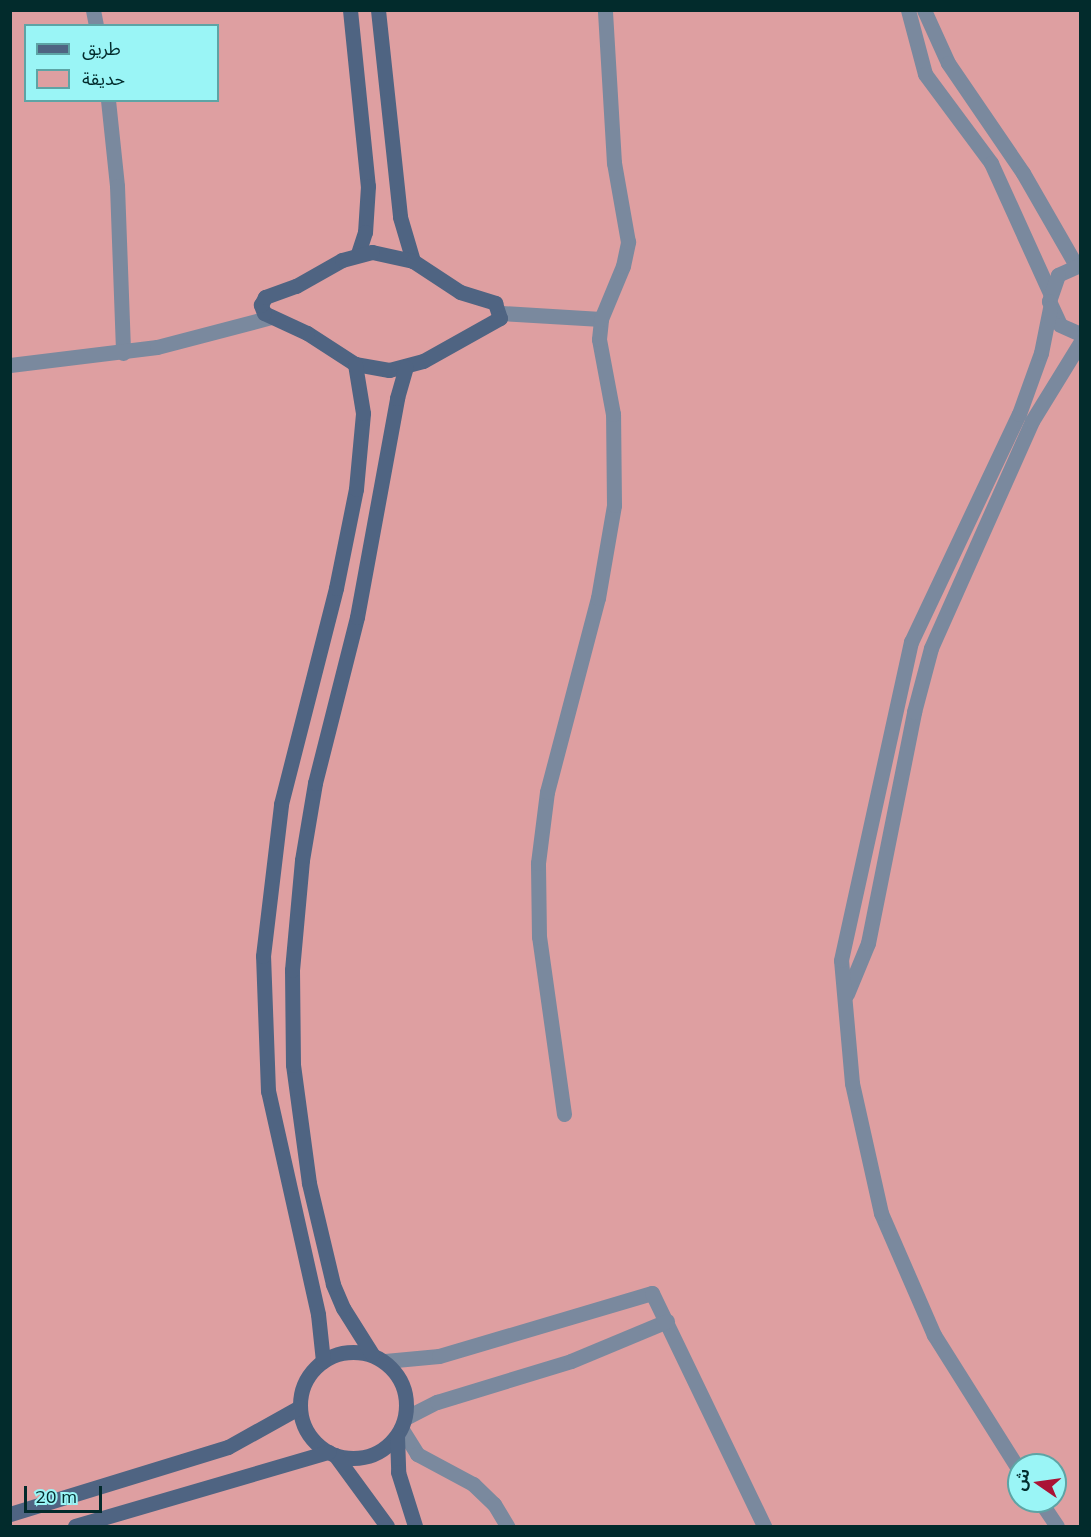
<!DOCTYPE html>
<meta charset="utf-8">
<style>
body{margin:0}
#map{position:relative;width:1091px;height:1537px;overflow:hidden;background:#8de7e9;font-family:Mulish,"Noto Sans Arabic",sans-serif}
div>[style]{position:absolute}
.green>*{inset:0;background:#de9fa1}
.street>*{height:15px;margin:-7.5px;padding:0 7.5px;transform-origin:7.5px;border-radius:7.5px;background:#7a899e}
.secondary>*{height:15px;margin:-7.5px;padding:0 7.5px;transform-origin:7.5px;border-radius:7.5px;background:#4f6482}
.secondary>.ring{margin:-7.5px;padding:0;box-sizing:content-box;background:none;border:15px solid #4f6482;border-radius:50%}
span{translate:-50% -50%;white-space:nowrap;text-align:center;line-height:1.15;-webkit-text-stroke:6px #9af5f6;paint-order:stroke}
.frame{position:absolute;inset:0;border:12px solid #022b2c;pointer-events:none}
.legend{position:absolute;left:24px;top:24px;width:195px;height:78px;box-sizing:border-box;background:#9af5f6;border:2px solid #5da4a5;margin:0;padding:8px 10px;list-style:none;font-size:18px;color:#022b2c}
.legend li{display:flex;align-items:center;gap:12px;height:30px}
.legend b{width:30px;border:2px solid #5da4a5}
.north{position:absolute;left:1007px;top:1453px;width:60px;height:60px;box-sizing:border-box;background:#9af5f6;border:2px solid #5da4a5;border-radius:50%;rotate:283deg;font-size:16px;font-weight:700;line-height:24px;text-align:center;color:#022b2c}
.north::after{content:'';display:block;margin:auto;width:21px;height:27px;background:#aa1335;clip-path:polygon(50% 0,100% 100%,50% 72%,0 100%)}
.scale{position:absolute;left:24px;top:1486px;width:78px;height:27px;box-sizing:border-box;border:3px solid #022b2c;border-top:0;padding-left:8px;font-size:18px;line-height:21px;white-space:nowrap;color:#022b2c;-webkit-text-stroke:4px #9af5f6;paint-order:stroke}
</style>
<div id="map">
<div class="green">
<i style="clip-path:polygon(evenodd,11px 11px,1080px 11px,1080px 1526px,11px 1526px,11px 11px,26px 26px,218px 26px,218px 100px,26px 100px,26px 26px,11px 11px,1019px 1465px,1055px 1465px,1055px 1501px,1019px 1501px,1019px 1465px)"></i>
</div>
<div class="street">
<i style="left:93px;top:10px;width:16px;rotate:79deg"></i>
<i style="left:908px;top:10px;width:66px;rotate:75.1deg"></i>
<i style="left:925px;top:74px;width:111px;rotate:53.4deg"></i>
<i style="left:991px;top:163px;width:143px;rotate:65.6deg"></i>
<i style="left:924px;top:10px;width:58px;rotate:65.6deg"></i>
<i style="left:948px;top:63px;width:133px;rotate:55.7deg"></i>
<i style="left:1023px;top:173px;width:106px;rotate:60.1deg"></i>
<i style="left:108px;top:100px;width:86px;rotate:84deg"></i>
<i style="left:117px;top:186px;width:167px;rotate:87.9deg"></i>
<i style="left:1080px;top:265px;width:24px;rotate:156deg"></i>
<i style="left:1058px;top:275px;width:28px;rotate:109deg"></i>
<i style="left:1049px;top:301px;width:26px;rotate:65deg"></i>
<i style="left:1060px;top:325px;width:22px;rotate:24deg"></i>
<i style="left:501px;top:313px;width:100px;rotate:3.4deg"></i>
<i style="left:10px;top:365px;width:148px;rotate:-7deg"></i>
<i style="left:157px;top:347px;width:118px;rotate:-14.7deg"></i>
<i style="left:847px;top:994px;width:55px;rotate:-67.6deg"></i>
<i style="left:868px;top:943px;width:236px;rotate:-78.7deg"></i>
<i style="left:914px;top:712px;width:66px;rotate:-75.1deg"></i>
<i style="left:931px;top:648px;width:248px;rotate:-66deg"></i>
<i style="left:1032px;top:421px;width:92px;rotate:-58.4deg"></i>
<i style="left:564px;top:1114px;width:179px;rotate:-98deg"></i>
<i style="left:539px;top:937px;width:74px;rotate:-90.8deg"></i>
<i style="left:538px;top:863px;width:72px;rotate:-82.8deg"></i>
<i style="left:547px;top:792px;width:201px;rotate:-75.3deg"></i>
<i style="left:598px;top:598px;width:94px;rotate:-80.2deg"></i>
<i style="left:614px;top:505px;width:91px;rotate:-90.6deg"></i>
<i style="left:613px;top:414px;width:76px;rotate:-100.6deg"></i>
<i style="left:599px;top:339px;width:20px;rotate:-84deg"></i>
<i style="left:601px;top:319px;width:57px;rotate:-67.5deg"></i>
<i style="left:623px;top:266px;width:25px;rotate:-78deg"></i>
<i style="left:628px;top:242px;width:80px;rotate:-100deg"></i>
<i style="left:614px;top:163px;width:153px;rotate:-93.4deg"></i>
<i style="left:385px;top:1361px;width:54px;rotate:-5.3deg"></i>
<i style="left:439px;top:1356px;width:222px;rotate:-16.5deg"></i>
<i style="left:652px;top:1293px;width:259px;rotate:64.3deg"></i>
<i style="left:405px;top:1418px;width:36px;rotate:-27deg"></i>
<i style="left:437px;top:1402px;width:140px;rotate:-17deg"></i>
<i style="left:571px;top:1361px;width:104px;rotate:-22.6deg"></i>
<i style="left:401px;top:1428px;width:31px;rotate:58deg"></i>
<i style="left:417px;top:1454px;width:64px;rotate:28.2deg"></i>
<i style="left:473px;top:1484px;width:29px;rotate:44deg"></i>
<i style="left:494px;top:1504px;width:26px;rotate:59deg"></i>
<i style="left:1019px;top:1470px;width:160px;rotate:-122.2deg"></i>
<i style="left:934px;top:1335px;width:133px;rotate:-113.5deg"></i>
<i style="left:881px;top:1213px;width:133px;rotate:-102.6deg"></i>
<i style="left:852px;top:1083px;width:123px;rotate:-95.1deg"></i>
<i style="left:841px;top:960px;width:326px;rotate:-77.6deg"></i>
<i style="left:911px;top:642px;width:252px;rotate:-64.7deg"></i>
<i style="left:1019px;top:414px;width:65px;rotate:-70.2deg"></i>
<i style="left:1041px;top:353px;width:46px;rotate:-78.7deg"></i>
<i style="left:1040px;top:1501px;width:30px;rotate:56deg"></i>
</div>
<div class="secondary">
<i style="left:350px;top:10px;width:177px;rotate:84.2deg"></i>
<i style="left:368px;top:186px;width:46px;rotate:93.7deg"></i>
<i style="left:365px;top:232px;width:23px;rotate:108deg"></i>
<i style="left:378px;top:10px;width:208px;rotate:83.9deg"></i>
<i style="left:400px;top:217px;width:46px;rotate:73.5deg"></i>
<i style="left:372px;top:252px;width:42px;rotate:12.4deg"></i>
<i style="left:413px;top:261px;width:56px;rotate:33.4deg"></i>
<i style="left:460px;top:292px;width:37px;rotate:17deg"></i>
<i style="left:495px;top:303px;width:16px;rotate:72deg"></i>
<i style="left:500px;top:318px;width:88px;rotate:150.8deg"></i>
<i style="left:423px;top:361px;width:35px;rotate:165deg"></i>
<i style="left:389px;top:370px;width:35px;rotate:-170deg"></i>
<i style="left:355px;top:364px;width:57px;rotate:-147.1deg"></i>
<i style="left:307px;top:333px;width:47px;rotate:-155.1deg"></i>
<i style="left:264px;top:313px;width:9px;rotate:-111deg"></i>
<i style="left:261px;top:305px;width:9px;rotate:-63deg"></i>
<i style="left:265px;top:297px;width:33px;rotate:-20deg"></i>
<i style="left:296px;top:286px;width:53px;rotate:-29.5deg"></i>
<i style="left:342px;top:260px;width:31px;rotate:-15deg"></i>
<i class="ring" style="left:300px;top:1352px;width:91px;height:91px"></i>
<i style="left:372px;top:1354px;width:54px;rotate:-122.2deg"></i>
<i style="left:343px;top:1308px;width:26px;rotate:-113deg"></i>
<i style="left:333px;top:1284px;width:104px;rotate:-103.4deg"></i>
<i style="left:309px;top:1183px;width:119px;rotate:-97.7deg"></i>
<i style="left:293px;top:1065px;width:95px;rotate:-90.6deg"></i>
<i style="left:292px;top:970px;width:110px;rotate:-84.8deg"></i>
<i style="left:302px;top:860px;width:78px;rotate:-80.4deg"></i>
<i style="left:315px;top:783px;width:171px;rotate:-75.8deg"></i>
<i style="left:357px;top:617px;width:223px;rotate:-79.6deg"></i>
<i style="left:397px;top:398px;width:32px;rotate:-74deg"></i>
<i style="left:323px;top:1361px;width:47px;rotate:-96.1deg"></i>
<i style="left:318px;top:1314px;width:229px;rotate:-102.6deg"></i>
<i style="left:268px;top:1091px;width:135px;rotate:-92.1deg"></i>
<i style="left:263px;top:956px;width:153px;rotate:-83.2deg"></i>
<i style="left:281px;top:804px;width:223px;rotate:-75.7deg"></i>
<i style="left:336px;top:588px;width:101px;rotate:-78.6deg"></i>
<i style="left:356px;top:489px;width:76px;rotate:-84.7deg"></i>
<i style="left:363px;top:413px;width:50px;rotate:-99.3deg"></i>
<i style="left:397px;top:1436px;width:36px;rotate:88deg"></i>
<i style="left:398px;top:1472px;width:57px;rotate:72.5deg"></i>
<i style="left:335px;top:1455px;width:88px;rotate:53.8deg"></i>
<i style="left:10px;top:1514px;width:228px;rotate:-17.1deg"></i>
<i style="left:228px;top:1447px;width:82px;rotate:-29.1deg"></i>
<i style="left:75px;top:1526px;width:264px;rotate:-16.3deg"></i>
</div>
<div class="frame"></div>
<ul class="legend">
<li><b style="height:8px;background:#4f6482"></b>طريق</li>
<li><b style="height:16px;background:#de9fa1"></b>حديقة</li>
</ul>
<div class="north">ش</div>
<div class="scale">20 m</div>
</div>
